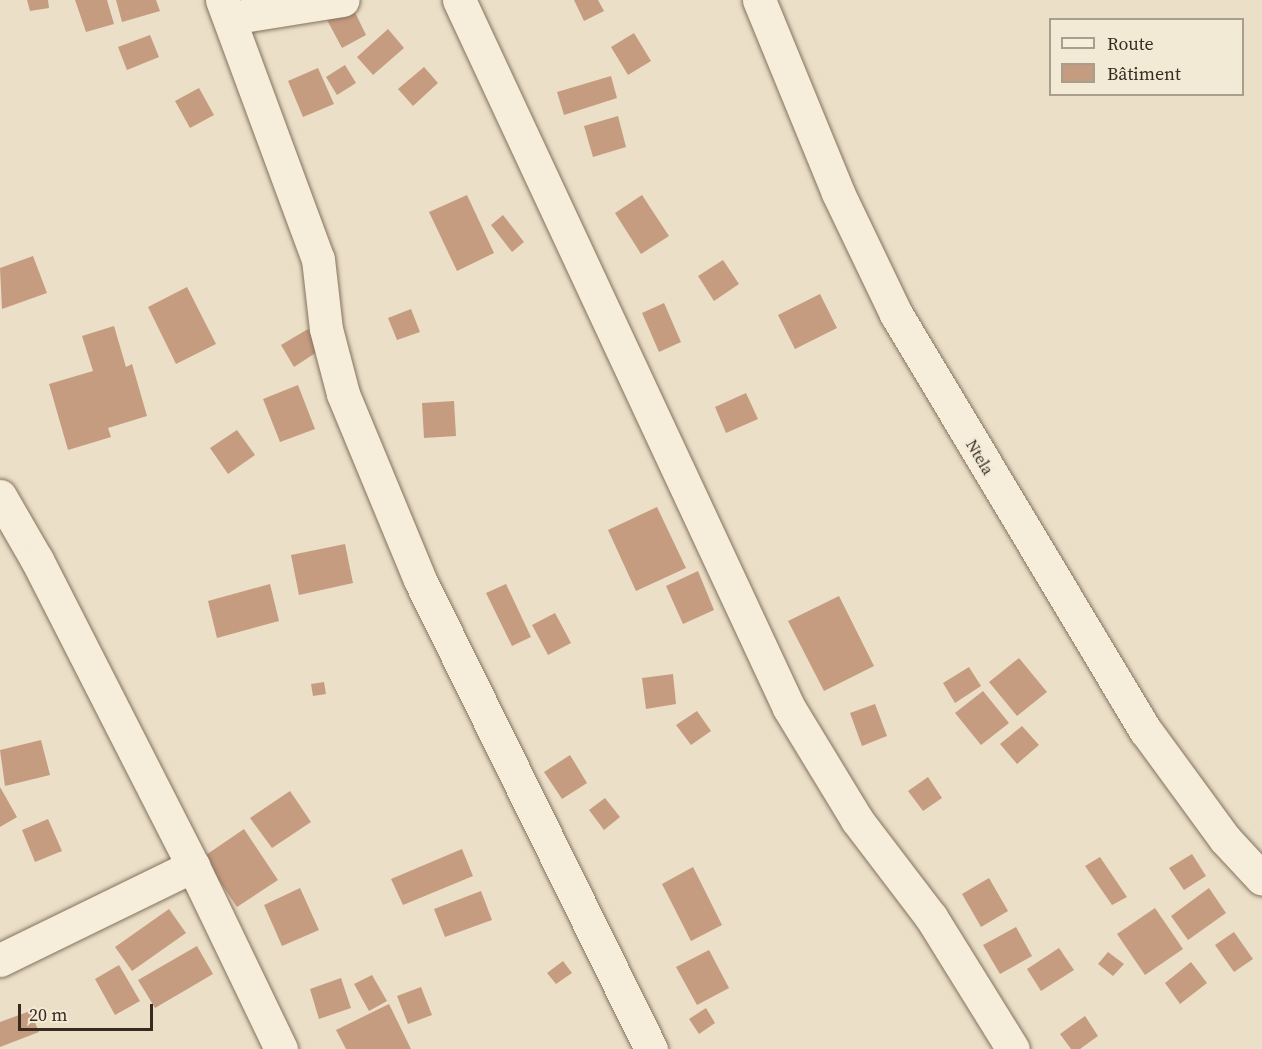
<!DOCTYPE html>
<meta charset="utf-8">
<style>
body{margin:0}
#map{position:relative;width:1262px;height:1049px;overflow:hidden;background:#ebdfc7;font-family:"Source Serif 4",serif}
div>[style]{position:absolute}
.building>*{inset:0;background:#c69c80}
.roads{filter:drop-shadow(0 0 2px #85725e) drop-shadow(0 0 2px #85725e)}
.minor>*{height:33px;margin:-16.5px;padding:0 16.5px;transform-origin:16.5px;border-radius:16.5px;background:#f6edda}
span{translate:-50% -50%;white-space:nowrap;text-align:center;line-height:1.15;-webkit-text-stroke:4.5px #f3ead6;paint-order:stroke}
.street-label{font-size:16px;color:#372b20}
.legend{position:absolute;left:1049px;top:18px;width:195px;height:78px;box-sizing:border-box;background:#f3ead6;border:2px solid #a89e8d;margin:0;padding:8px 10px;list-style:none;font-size:18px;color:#372b20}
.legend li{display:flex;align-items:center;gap:12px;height:30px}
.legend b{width:30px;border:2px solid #a89e8d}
.scale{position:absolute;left:18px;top:1004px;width:135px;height:27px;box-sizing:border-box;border:3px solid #372b20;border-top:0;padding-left:8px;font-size:18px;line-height:21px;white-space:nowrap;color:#372b20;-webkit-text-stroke:4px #f3ead6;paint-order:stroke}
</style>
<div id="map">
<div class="building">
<i style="clip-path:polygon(27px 0,48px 0,49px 8px,30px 11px)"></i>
<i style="clip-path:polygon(75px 0,107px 0,114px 24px,86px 32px)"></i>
<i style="clip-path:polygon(116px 0,156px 0,160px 11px,122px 22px)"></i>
<i style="clip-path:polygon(574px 0,598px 0,604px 11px,584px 21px)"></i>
<i style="clip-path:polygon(351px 4px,366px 35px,342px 48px,326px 18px)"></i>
<i style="clip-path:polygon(388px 29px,404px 48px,373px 75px,357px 57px)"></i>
<i style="clip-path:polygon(634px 33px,651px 61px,628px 75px,611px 47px)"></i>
<i style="clip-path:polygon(150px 35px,159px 57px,127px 70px,118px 47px)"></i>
<i style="clip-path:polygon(345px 65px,356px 83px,337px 95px,326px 77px)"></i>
<i style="clip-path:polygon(424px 67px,438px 83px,413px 106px,398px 89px)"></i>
<i style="clip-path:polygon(318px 68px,334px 104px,303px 117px,288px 81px)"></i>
<i style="clip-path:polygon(611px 76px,617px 98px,564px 115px,557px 92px)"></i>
<i style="clip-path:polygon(199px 88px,214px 115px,190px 128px,175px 101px)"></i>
<i style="clip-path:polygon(618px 116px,626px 147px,593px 157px,584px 126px)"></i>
<i style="clip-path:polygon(467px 195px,494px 253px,457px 271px,429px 212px)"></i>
<i style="clip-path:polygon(642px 195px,669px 236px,641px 254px,615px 213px)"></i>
<i style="clip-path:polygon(503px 215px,524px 242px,512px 252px,491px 225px)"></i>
<i style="clip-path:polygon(33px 256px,47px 293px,2px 309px,0 268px)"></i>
<i style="clip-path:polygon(723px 260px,739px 284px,714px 301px,698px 276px)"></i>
<i style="clip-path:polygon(187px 287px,216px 344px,176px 364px,148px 307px)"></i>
<i style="clip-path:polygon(820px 294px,837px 328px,795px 349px,778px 315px)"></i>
<i style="clip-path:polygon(664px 303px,681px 342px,659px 352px,642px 313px)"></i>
<i style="clip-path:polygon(411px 309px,420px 332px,397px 340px,388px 318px)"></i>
<i style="clip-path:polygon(114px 326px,126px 367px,132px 364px,147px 416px,108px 428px,111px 437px,68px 450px,49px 384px,93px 371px,82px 336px)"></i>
<i style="clip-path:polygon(308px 329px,320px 350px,294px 367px,281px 345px)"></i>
<i style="clip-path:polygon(298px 385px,315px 429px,280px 442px,263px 399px)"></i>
<i style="clip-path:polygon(746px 393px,758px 419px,726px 433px,715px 407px)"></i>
<i style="clip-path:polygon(454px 401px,456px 436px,424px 438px,422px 403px)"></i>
<i style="clip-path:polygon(237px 430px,255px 455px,228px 474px,210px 448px)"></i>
<i style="clip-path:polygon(657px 507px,686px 568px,636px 591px,608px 530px)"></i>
<i style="clip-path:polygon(345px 544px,353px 583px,299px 595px,291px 555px)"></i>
<i style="clip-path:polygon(698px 571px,714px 610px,683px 624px,666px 586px)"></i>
<i style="clip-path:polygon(270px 584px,279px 621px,217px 638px,208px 601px)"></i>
<i style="clip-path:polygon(506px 584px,531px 637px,512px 646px,486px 593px)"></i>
<i style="clip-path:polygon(839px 596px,874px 666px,824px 691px,788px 621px)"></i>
<i style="clip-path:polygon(555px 613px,571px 643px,548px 655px,532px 625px)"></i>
<i style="clip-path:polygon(1019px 658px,1047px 692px,1017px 716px,989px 682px)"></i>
<i style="clip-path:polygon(969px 667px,981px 686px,955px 703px,943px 683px)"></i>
<i style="clip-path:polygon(673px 674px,676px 704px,646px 709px,642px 678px)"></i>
<i style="clip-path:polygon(324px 682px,326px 694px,313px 696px,311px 684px)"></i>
<i style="clip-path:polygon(983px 691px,1009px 723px,981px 745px,955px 713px)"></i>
<i style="clip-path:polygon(875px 704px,887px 736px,862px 746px,850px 713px)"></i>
<i style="clip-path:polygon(697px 711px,711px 731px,691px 745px,676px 725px)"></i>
<i style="clip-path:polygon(1022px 726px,1039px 745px,1017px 764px,1000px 744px)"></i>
<i style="clip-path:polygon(41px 740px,50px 775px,5px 786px,0 750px)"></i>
<i style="clip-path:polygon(570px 755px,587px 783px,562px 799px,544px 772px)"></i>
<i style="clip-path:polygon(928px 777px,942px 798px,923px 811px,908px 791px)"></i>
<i style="clip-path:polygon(0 787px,17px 817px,0 827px)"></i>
<i style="clip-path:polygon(290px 791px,311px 822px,272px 848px,250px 818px)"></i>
<i style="clip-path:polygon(605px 798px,620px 817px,604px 830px,589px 810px)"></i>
<i style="clip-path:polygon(48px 819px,62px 851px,35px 862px,22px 830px)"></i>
<i style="clip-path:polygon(244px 829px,278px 880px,237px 907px,203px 857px)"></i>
<i style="clip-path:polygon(462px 849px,473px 876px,403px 905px,391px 879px)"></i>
<i style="clip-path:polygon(1192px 854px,1206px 876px,1184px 890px,1169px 868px)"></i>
<i style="clip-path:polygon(1100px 857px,1127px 897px,1112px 905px,1085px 866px)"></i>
<i style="clip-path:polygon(693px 867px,722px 925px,691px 941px,662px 884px)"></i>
<i style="clip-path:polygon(989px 878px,1008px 911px,981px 927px,962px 894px)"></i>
<i style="clip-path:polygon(300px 888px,319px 930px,282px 946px,264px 905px)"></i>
<i style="clip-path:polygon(1209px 888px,1226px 913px,1188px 940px,1171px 916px)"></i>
<i style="clip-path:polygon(481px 891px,492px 920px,445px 937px,434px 909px)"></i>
<i style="clip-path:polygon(1155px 908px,1183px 949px,1145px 975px,1117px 934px)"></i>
<i style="clip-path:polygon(169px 909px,186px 933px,132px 971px,115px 947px)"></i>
<i style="clip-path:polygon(1016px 927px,1032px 956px,1000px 974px,983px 945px)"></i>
<i style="clip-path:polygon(1234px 932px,1253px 959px,1234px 972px,1215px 945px)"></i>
<i style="clip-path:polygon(197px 946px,213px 974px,155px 1008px,138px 980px)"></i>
<i style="clip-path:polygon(1059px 948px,1074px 970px,1041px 991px,1027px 969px)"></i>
<i style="clip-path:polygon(709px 950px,729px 988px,697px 1005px,676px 967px)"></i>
<i style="clip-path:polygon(1108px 952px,1124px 964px,1113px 976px,1098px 964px)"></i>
<i style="clip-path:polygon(563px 961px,572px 973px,556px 984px,547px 973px)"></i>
<i style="clip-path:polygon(1191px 962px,1207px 983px,1180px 1004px,1165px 983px)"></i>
<i style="clip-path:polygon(119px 965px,140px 1001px,115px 1015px,95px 979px)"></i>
<i style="clip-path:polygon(372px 975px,387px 1001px,369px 1011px,354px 984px)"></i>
<i style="clip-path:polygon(341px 978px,351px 1008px,319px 1019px,310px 989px)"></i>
<i style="clip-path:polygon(421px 987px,432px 1015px,408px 1024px,397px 996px)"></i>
<i style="clip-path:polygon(389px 1004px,411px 1049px,346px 1049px,336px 1030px)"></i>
<i style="clip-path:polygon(706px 1008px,715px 1023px,699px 1034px,689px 1019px)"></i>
<i style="clip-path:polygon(30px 1011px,39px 1032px,0 1047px,0 1022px)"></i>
<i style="clip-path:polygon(1085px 1016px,1098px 1036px,1080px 1049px,1071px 1049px,1060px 1034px)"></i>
</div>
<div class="roads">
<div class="minor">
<i style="left:222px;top:0;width:276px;rotate:69.7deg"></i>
<i style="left:318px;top:259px;width:70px;rotate:83.5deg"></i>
<i style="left:326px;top:329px;width:67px;rotate:75.3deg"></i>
<i style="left:343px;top:394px;width:201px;rotate:67.5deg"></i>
<i style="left:420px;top:580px;width:523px;rotate:63.78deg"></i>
<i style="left:459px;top:0;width:781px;rotate:65.01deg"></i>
<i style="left:789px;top:708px;width:131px;rotate:58.7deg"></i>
<i style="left:857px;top:820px;width:122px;rotate:52.7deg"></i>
<i style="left:931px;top:917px;width:155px;rotate:58.2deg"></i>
<i style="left:759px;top:0;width:209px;rotate:67.7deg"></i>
<i style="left:838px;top:193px;width:134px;rotate:64.4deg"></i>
<i style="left:896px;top:314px;width:486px;rotate:59.1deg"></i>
<i style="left:1146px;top:731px;width:134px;rotate:53.8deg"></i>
<i style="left:1225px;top:839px;width:54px;rotate:47.2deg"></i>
<i style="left:230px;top:18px;width:114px;rotate:-9.1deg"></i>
<i style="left:0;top:496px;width:74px;rotate:60deg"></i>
<i style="left:37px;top:560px;width:343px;rotate:63deg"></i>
<i style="left:193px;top:866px;width:203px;rotate:64.3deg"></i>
<i style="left:0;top:960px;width:215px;rotate:-26deg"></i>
</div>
</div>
<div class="street-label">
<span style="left:980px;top:457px;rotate:59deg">Ntela</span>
</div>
<ul class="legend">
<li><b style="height:8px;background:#f6edda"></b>Route</li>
<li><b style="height:16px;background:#c69c80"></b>Bâtiment</li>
</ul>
<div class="scale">20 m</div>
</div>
